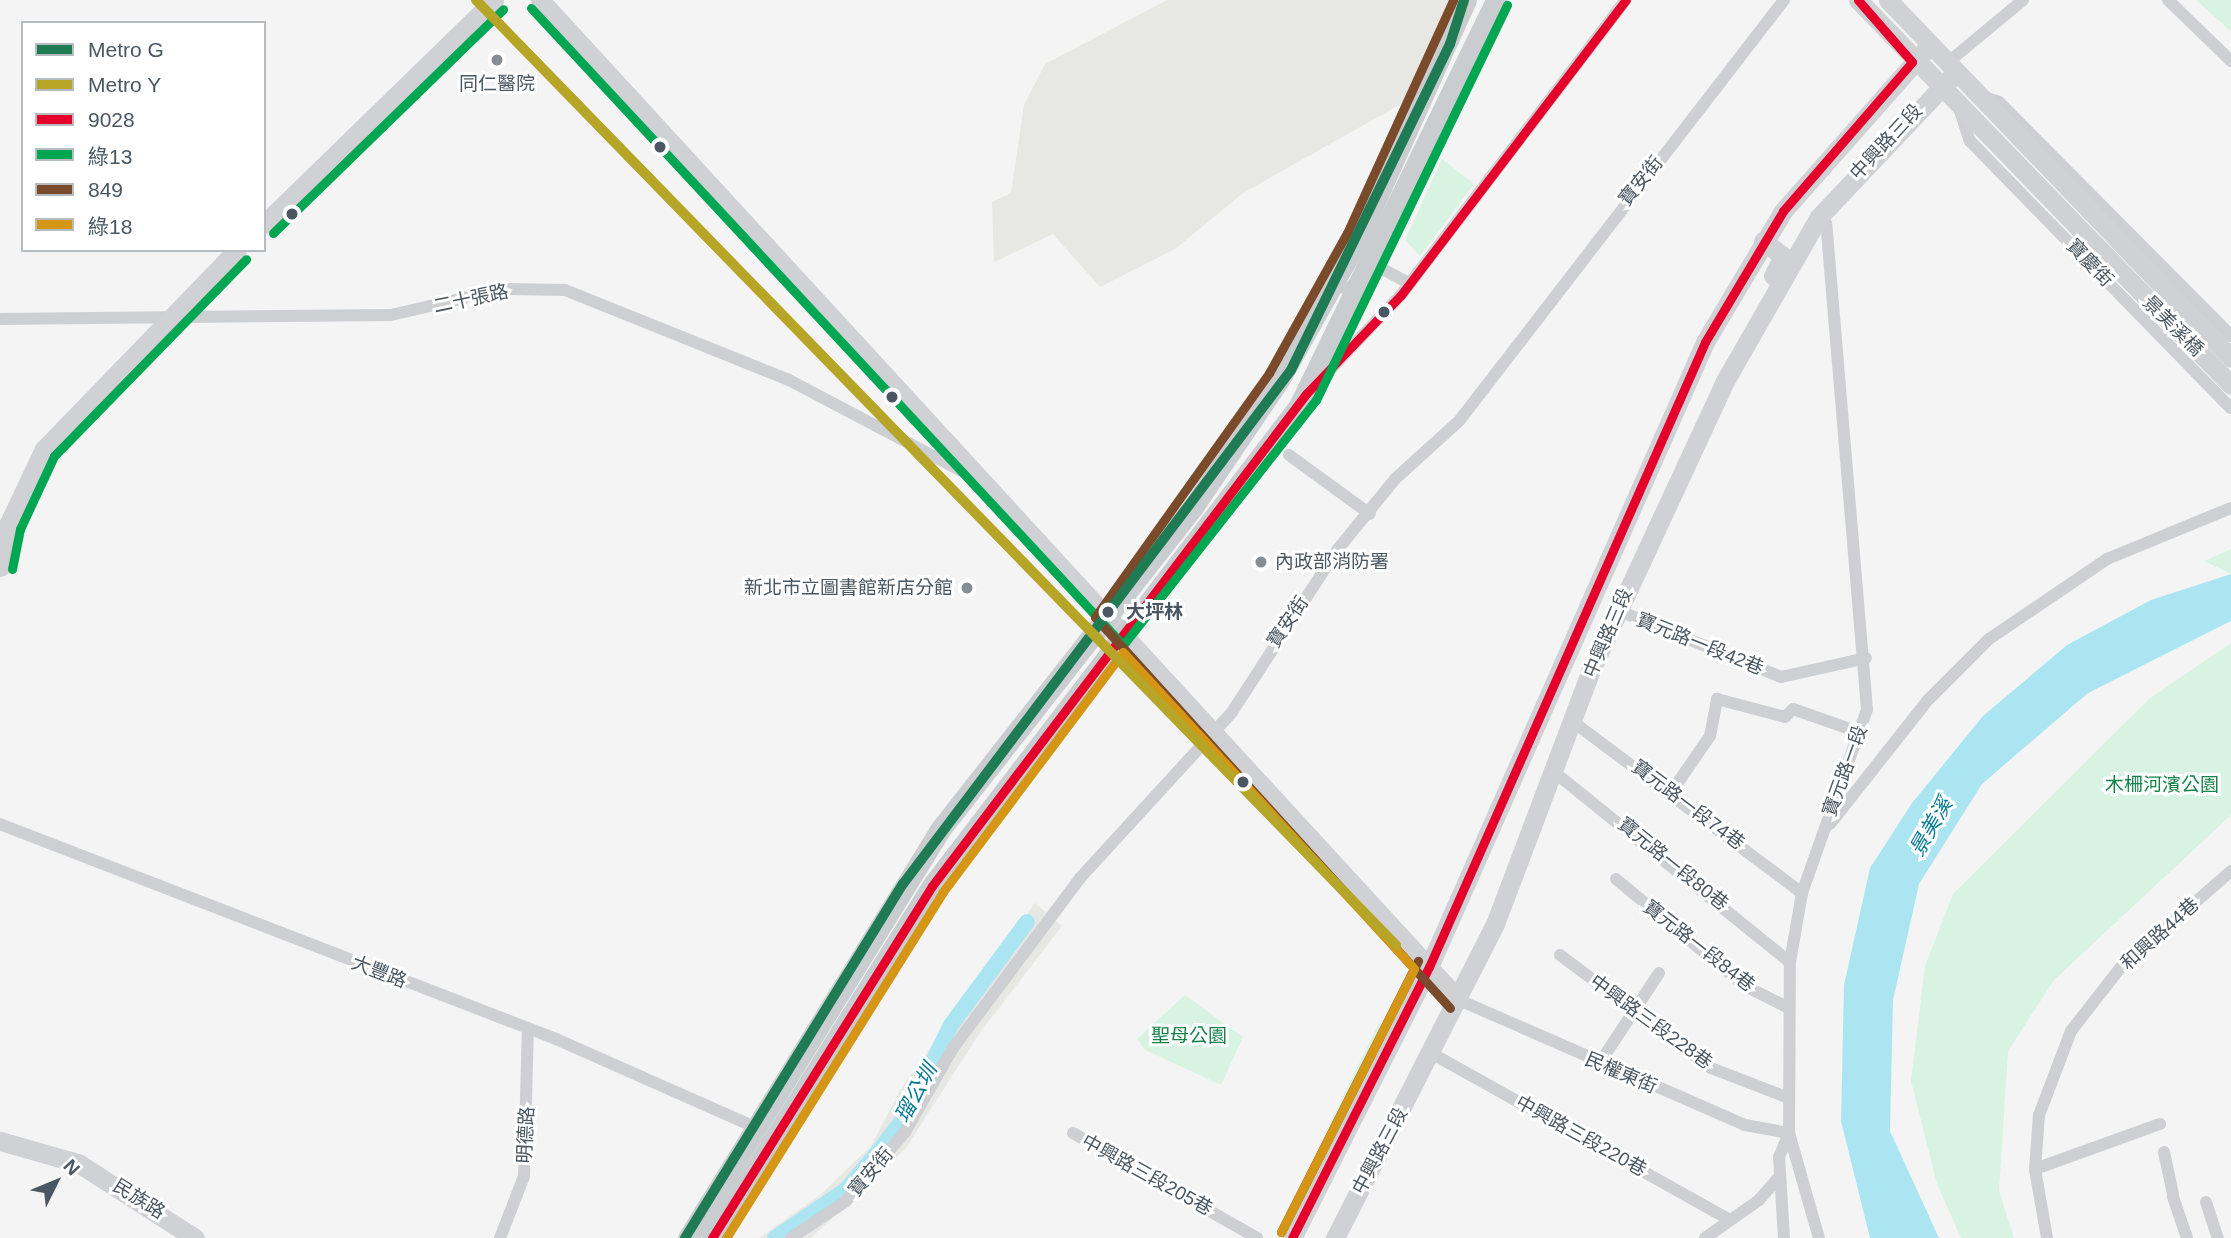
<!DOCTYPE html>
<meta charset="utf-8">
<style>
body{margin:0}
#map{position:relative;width:2231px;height:1238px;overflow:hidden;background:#f4f4f4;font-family:Arial,"Noto Sans TC",sans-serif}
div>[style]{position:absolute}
.commercial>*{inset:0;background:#e7e7e3}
.green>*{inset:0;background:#d8f3e2}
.water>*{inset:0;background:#ace5f2}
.canal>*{height:16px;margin:-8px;padding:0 8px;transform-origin:8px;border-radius:8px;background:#ace5f2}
.street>*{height:12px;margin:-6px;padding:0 6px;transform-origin:6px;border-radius:6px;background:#cdcfd2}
.secondary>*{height:19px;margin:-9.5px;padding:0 9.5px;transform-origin:9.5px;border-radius:9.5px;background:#cfd1d5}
.primary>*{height:21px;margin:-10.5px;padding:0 10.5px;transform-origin:10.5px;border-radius:10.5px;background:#cacdd0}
.bus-1>*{height:9px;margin:-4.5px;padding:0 4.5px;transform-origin:4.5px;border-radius:4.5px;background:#e4002b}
.bus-2>*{height:9px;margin:-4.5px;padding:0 4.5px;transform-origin:4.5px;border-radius:4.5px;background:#00a651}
.bus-3>*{height:9px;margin:-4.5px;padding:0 4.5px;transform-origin:4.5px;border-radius:4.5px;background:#7a4b2a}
.bus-4>*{height:9px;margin:-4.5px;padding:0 4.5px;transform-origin:4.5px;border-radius:4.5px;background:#d49614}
.metro-1>*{height:10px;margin:-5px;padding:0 5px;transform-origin:5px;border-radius:5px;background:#1e7b54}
.metro-2>*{height:10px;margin:-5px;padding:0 5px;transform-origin:5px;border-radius:5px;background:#b6a527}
.dots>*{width:19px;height:19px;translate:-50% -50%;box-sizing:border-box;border:4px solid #fff;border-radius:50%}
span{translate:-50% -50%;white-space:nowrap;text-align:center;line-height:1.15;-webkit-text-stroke:6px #fff;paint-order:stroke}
.poi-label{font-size:19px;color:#495762}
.left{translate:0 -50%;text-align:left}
.right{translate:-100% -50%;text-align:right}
.street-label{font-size:19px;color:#495762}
.stop-label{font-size:19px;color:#495762;font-weight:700}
.park-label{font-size:19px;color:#148349}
.water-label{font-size:21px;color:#087b97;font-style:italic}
.legend{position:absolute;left:21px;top:21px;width:245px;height:231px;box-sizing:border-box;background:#fff;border:2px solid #b6bcc0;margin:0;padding:9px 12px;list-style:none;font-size:21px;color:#495762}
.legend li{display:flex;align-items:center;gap:14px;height:35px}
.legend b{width:35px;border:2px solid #b6bcc0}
.north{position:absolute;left:21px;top:1147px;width:70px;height:70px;-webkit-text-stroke:5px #fff;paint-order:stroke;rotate:47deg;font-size:19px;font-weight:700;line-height:28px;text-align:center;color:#495762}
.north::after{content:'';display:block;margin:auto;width:24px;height:32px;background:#495762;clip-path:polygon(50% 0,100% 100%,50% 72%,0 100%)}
</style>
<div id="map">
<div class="commercial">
<i style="clip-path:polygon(1167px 0,1456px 0,1417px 95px,1243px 193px,1175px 249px,1100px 287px,1053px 234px,994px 262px,992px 202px,1011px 193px,1024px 105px,1045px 64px)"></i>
<i style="clip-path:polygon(1035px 903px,1062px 926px,979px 1034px,906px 1148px,811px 1238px,759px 1238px,820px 1195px,871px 1146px,902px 1087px)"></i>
</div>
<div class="green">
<i style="clip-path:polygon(2196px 0,2231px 0,2231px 31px,2226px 27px)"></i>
<i style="clip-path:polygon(1442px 159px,1474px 184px,1420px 256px,1405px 240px)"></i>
<i style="clip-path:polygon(2231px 549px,2231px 574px,2204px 561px)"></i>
<i style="clip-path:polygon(2231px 643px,2231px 815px,2054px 980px,2008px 1051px,1999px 1191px,2014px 1238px,1961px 1238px,1937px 1184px,1911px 1081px,1925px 966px,1953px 894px,2149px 699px)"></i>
<i style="clip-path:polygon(1185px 995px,1243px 1037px,1221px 1085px,1145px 1050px,1137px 1039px)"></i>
<i style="clip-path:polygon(1379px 1023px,1386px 1026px,1334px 1131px,1328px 1128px)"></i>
</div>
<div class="water">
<i style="clip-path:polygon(2231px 574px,2231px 621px,2088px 693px,1982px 784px,1919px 884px,1893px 1000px,1890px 1131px,1939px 1238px,1870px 1238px,1841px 1121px,1844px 985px,1870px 868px,1912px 803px,1983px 716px,2067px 645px,2151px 600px)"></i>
</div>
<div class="canal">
<i style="left:775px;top:1238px;width:86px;rotate:-34.1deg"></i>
<i style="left:846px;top:1190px;width:51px;rotate:-49.8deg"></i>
<i style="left:879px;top:1151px;width:44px;rotate:-52.4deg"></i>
<i style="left:906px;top:1116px;width:102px;rotate:-63.7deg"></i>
<i style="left:951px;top:1025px;width:128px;rotate:-53.6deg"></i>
</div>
<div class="street">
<i style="left:2168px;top:0;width:88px;rotate:44.1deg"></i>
<i style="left:1946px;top:64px;width:100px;rotate:-39.7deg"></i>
<i style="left:1983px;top:97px;width:17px;rotate:17deg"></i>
<i style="left:1999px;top:102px;width:330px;rotate:45.2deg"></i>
<i style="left:1960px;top:111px;width:32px;rotate:72deg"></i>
<i style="left:1970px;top:141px;width:373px;rotate:45.7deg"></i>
<i style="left:1335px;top:284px;width:14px;rotate:25deg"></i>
<i style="left:1348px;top:290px;width:36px;rotate:-46deg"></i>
<i style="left:1373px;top:264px;width:40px;rotate:28deg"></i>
<i style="left:0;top:319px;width:391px;rotate:-0.6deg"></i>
<i style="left:391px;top:315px;width:116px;rotate:-13deg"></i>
<i style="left:504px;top:289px;width:61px;rotate:0.9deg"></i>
<i style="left:565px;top:290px;width:241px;rotate:21.9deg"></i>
<i style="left:789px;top:380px;width:208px;rotate:27.8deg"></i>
<i style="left:1312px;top:389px;width:129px;rotate:-46.6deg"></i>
<i style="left:1401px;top:295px;width:371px;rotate:-52.7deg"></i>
<i style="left:1289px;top:455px;width:100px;rotate:36.1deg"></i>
<i style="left:1617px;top:610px;width:177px;rotate:22.2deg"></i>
<i style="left:1781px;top:677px;width:87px;rotate:-12.6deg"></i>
<i style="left:1572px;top:721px;width:287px;rotate:36.8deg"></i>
<i style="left:1553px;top:771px;width:304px;rotate:38.9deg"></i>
<i style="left:1672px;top:791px;width:67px;rotate:-55.4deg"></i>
<i style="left:1710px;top:736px;width:38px;rotate:-79deg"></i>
<i style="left:1717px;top:699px;width:70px;rotate:14.8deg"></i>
<i style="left:1785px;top:717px;width:11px;rotate:-45deg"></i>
<i style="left:1793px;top:709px;width:72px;rotate:19.4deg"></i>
<i style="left:0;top:824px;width:596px;rotate:21.14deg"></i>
<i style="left:556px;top:1039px;width:218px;rotate:23.9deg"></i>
<i style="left:1830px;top:824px;width:157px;rotate:-51.7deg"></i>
<i style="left:1927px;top:701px;width:88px;rotate:-45deg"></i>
<i style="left:1989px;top:639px;width:143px;rotate:-34.1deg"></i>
<i style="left:2107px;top:559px;width:134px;rotate:-22.4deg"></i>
<i style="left:1616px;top:879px;width:168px;rotate:39.7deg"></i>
<i style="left:1745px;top:986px;width:47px;rotate:26.6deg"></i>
<i style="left:1560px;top:955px;width:189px;rotate:36.8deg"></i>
<i style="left:1711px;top:1068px;width:80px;rotate:21.1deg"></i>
<i style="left:1459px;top:1000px;width:312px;rotate:23.6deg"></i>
<i style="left:1745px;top:1125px;width:45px;rotate:10.3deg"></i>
<i style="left:1431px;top:1053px;width:342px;rotate:29.2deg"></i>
<i style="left:1599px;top:1064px;width:109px;rotate:-56.6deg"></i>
<i style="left:1073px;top:1133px;width:212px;rotate:29.7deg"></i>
<i style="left:1789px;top:1133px;width:109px;rotate:74.1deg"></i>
<i style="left:2164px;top:1152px;width:43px;rotate:77.9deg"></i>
<i style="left:2035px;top:1169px;width:133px;rotate:-19.8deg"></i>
<i style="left:2173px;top:1197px;width:43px;rotate:71.1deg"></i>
<i style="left:2206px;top:1202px;width:38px;rotate:72deg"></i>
<i style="left:500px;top:1238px;width:66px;rotate:-68.8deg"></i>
<i style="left:524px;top:1176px;width:148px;rotate:-88.5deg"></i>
<i style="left:791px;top:1238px;width:66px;rotate:-33.9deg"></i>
<i style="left:846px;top:1201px;width:91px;rotate:-49.5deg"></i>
<i style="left:905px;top:1132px;width:97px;rotate:-60.3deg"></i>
<i style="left:953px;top:1048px;width:214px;rotate:-53.2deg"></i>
<i style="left:1081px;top:877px;width:224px;rotate:-47.5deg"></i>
<i style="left:1232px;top:712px;width:194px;rotate:-57deg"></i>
<i style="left:1338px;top:549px;width:90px;rotate:-50.8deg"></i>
<i style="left:1395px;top:479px;width:86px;rotate:-42.2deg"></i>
<i style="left:1459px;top:421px;width:532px;rotate:-52.33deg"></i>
<i style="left:1705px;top:1238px;width:66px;rotate:-35.1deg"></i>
<i style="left:1759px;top:1200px;width:32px;rotate:-49deg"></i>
<i style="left:1784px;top:1238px;width:81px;rotate:-93.5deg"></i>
<i style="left:1779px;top:1157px;width:26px;rotate:-67deg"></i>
<i style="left:1789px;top:1133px;width:171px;rotate:-89.7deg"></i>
<i style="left:1790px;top:962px;width:70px;rotate:-80.1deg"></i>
<i style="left:1802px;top:893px;width:195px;rotate:-70.5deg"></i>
<i style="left:1867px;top:709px;width:487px;rotate:-94.8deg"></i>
<i style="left:1826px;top:224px;width:10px;rotate:-135deg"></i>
<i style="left:2047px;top:1238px;width:70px;rotate:-99.9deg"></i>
<i style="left:2035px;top:1169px;width:54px;rotate:-85.8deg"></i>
<i style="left:2039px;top:1115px;width:90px;rotate:-69.1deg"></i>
<i style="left:2071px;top:1031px;width:81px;rotate:-52deg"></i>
<i style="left:2121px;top:967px;width:146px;rotate:-41.1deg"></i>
</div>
<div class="secondary">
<i style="left:540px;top:0;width:1358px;rotate:47.42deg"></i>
<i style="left:1858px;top:0;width:536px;rotate:45.91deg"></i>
<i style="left:1888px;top:0;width:496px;rotate:46.2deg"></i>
<i style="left:264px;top:224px;width:321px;rotate:-44.2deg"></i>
<i style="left:1763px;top:241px;width:25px;rotate:37deg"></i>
<i style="left:1783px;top:256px;width:22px;rotate:117deg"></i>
<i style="left:0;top:567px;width:43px;rotate:-79.2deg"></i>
<i style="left:8px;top:525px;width:84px;rotate:-64.7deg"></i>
<i style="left:44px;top:449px;width:277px;rotate:-45.9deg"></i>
<i style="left:0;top:1141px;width:81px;rotate:15.8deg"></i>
<i style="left:78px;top:1163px;width:139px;rotate:32.7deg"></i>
<i style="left:1292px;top:1238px;width:304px;rotate:-63.2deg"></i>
<i style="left:1429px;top:967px;width:683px;rotate:-66.17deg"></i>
<i style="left:1705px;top:342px;width:152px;rotate:-59.2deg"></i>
<i style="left:1783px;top:211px;width:220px;rotate:-48.5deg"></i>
<i style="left:1335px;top:1238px;width:352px;rotate:-63deg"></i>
<i style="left:1495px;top:924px;width:269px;rotate:-69.3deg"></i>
<i style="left:1590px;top:672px;width:321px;rotate:-65.1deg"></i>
<i style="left:1725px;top:381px;width:189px;rotate:-60.2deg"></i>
<i style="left:1819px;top:217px;width:198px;rotate:-46.6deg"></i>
</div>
<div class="primary">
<i style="left:688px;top:1238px;width:478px;rotate:-58.3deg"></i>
<i style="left:939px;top:831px;width:412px;rotate:-51.9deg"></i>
<i style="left:1193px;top:507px;width:153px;rotate:-55.9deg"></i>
<i style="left:1279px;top:380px;width:162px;rotate:-60.7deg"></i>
<i style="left:1358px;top:239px;width:262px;rotate:-65.7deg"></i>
<i style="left:712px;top:1238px;width:415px;rotate:-58deg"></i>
<i style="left:932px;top:886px;width:604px;rotate:-52.6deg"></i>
<i style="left:1299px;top:406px;width:451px;rotate:-64.1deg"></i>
</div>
<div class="bus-1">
<i style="left:1858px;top:0;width:82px;rotate:48.9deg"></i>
<i style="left:712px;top:1238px;width:415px;rotate:-58deg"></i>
<i style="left:932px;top:886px;width:618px;rotate:-52.76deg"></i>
<i style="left:1306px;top:394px;width:137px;rotate:-46.2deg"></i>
<i style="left:1401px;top:295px;width:371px;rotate:-52.7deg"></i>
<i style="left:1292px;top:1238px;width:304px;rotate:-63.2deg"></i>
<i style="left:1429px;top:967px;width:683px;rotate:-66.17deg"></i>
<i style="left:1705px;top:342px;width:152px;rotate:-59.2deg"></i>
<i style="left:1783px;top:211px;width:197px;rotate:-49.1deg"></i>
</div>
<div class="bus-2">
<i style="left:531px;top:8px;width:870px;rotate:47.1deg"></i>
<i style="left:1123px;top:645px;width:312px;rotate:-51.8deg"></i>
<i style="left:1316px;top:400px;width:439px;rotate:-64.2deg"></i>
<i style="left:273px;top:233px;width:321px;rotate:-44.2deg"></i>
<i style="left:12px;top:569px;width:41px;rotate:-78.7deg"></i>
<i style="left:20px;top:529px;width:81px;rotate:-65deg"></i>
<i style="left:54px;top:456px;width:275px;rotate:-45.7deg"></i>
</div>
<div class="bus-3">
<i style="left:1450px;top:1008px;width:528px;rotate:-132.24deg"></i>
<i style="left:1095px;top:617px;width:300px;rotate:-54.5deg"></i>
<i style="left:1269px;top:373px;width:160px;rotate:-60.9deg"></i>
<i style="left:1347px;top:233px;width:256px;rotate:-65.5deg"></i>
<i style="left:1281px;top:1232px;width:304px;rotate:-63.2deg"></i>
</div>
<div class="bus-4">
<i style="left:726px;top:1238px;width:407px;rotate:-57.9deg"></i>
<i style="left:942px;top:893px;width:301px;rotate:-53.1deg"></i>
<i style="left:1123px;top:652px;width:430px;rotate:47.4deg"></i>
<i style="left:1414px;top:969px;width:295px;rotate:116.8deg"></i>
</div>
<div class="metro-1">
<i style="left:685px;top:1238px;width:416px;rotate:-58.4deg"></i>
<i style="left:903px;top:884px;width:644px;rotate:-52.95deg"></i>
<i style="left:1291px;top:370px;width:363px;rotate:-64deg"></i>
<i style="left:1450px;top:44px;width:46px;rotate:-72.3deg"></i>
</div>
<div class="metro-2">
<i style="left:476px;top:0;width:1319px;rotate:45.77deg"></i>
</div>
<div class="dots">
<i style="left:497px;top:60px;background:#858e95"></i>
<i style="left:660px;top:147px;background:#495762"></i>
<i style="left:292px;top:214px;background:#495762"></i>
<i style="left:1384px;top:312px;background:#495762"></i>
<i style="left:892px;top:397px;background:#495762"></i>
<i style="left:1261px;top:562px;background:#858e95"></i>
<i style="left:967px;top:588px;background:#858e95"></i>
<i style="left:1108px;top:612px;background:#495762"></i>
<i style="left:1243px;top:782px;background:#495762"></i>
</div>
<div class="poi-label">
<span style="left:497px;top:84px">同仁醫院</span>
<span class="left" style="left:1275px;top:562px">內政部消防署</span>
<span class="right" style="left:953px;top:588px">新北市立圖書館新店分館</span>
</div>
<div class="street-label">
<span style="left:1886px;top:142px;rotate:-47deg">中興路三段</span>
<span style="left:1641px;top:181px;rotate:-51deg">寶安街</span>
<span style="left:2090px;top:263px;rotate:46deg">寶慶街</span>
<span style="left:471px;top:299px;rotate:-12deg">二十張路</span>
<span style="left:2173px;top:326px;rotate:45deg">景美溪橋</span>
<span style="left:1288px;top:622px;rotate:-56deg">寶安街</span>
<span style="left:1608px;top:633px;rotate:-67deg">中興路三段</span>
<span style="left:1700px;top:644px;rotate:22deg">寶元路一段42巷</span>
<span style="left:1845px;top:771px;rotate:-70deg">寶元路一段</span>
<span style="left:1688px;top:805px;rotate:37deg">寶元路一段74巷</span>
<span style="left:1673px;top:864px;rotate:39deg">寶元路一段80巷</span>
<span style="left:2160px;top:934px;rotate:-42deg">和興路44巷</span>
<span style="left:1699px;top:946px;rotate:38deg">寶元路一段84巷</span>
<span style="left:379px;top:972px;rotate:21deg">大豐路</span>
<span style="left:1651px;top:1022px;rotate:36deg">中興路三段228巷</span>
<span style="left:1621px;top:1073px;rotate:23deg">民權東街</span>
<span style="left:526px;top:1135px;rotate:-87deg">明德路</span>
<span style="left:1581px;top:1136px;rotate:29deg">中興路三段220巷</span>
<span style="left:1380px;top:1151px;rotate:-62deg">中興路三段</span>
<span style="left:871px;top:1172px;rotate:-50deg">寶安街</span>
<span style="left:1147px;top:1175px;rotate:29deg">中興路三段205巷</span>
<span style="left:139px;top:1199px;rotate:32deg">民族路</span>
</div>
<div class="stop-label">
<span class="left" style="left:1126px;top:612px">大坪林</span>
</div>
<div class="park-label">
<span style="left:2162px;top:785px">木柵河濱公園</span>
<span style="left:1189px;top:1036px">聖母公園</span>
</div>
<div class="water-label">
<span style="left:1931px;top:827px;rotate:-60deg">景美溪</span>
<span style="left:916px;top:1093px;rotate:-61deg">瑠公圳</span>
</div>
<ul class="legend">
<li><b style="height:9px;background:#1e7b54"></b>Metro G</li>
<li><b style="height:9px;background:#b6a527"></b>Metro Y</li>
<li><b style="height:9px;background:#e4002b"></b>9028</li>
<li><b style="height:9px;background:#00a651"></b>綠13</li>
<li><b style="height:9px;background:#7a4b2a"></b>849</li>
<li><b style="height:9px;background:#d49614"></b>綠18</li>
</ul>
<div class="north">N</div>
</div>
